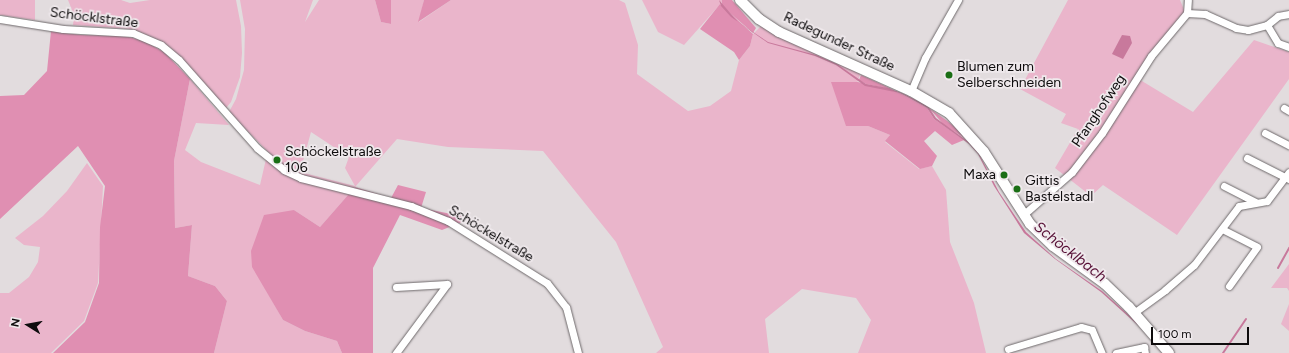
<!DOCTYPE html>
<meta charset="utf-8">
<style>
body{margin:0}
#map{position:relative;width:1289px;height:353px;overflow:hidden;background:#e2dcde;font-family:Figtree,sans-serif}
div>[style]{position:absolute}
.green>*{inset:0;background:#eab5cb}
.forest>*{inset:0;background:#e08fb2}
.water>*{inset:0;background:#c8799c}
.stream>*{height:2px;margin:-1px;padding:0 1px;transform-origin:1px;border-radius:1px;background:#c8799c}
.roads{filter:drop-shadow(0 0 1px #6e696b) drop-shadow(0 0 1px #6e696b)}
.minor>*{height:7px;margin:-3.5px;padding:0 3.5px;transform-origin:3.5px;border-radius:3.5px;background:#fff}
.secondary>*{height:10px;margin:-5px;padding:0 5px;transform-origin:5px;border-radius:5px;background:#fff}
.dots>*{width:11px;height:11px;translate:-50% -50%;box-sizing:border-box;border:2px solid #efe9ec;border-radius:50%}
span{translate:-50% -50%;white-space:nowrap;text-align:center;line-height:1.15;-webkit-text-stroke:3.5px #efe9ec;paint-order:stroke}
.street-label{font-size:14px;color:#0e0c0d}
.poi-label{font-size:14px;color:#0e0c0d}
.left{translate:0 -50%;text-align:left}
.right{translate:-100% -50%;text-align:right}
.water-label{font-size:15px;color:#571036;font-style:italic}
.north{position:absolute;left:8px;top:305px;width:40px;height:40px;-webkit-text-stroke:3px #efe9ec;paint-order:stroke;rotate:281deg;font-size:11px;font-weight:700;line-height:16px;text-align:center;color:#0e0c0d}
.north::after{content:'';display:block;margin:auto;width:14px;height:18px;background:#0e0c0d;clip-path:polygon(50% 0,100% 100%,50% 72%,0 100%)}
.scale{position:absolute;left:1151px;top:327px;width:98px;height:18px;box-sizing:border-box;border:2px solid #0e0c0d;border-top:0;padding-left:5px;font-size:12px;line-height:14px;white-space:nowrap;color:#0e0c0d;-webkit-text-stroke:3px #efe9ec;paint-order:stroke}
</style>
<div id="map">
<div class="green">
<i style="clip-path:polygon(0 0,35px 0,35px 20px,0 15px)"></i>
<i style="clip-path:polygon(68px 0,121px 0,130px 3px,150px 0,236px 0,241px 26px,242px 53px,240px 77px,231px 102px,226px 108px,157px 40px,132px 29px,73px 25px,74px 15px)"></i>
<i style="clip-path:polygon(evenodd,240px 0,313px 0,305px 22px,319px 0,375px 0,381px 22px,391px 24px,391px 0,424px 0,419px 22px,451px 0,619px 0,625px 3px,638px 45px,637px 74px,688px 111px,710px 106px,731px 91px,739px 60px,750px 46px,753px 34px,762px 25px,861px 72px,857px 83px,832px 82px,868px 126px,890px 135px,885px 142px,919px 169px,932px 166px,946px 190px,950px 242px,974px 303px,986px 353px,858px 353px,871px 320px,856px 298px,802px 289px,765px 319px,769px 353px,656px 353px,663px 347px,616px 242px,543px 151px,448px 147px,397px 139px,320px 227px,294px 210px,253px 267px,283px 320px,305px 331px,337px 341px,342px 353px,214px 353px,227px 301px,215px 286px,188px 276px,192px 225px,175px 228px,174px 161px,190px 79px,229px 125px,196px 123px,185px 150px,201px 162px,260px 185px,266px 159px,271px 155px,229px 112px,236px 99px,244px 70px,245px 29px,240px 0,311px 132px,349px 157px,345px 168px,355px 186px,300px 172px,311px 132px)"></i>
<i style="clip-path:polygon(642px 0,722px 0,723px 1px,684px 45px,658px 32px)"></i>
<i style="clip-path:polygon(1068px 0,1180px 0,1185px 12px,1137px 78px,1193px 112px,1254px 40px,1289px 52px,1289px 79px,1177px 235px,1103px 185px,1091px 196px,1055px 168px,1078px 129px,1061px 123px,1066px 114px,1020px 89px)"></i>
<i style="clip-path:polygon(87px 163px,103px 186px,98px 283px,84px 321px,51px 353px,0 353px,0 293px,9px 293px,29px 277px,38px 262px,40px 247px,24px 245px,15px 238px,43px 216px,67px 191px)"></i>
<i style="clip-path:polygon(1289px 264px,1289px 291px,1287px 288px,1271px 288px)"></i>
<i style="clip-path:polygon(1289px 304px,1289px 331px,1281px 324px)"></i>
</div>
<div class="forest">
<i style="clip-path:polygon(375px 0,391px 0,391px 24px,381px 22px)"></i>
<i style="clip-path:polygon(424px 0,451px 0,418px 22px)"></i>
<i style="clip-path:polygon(722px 0,732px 0,756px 28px,753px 33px,722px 6px)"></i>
<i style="clip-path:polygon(720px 4px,753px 34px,750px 46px,739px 60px,734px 52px,700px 29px)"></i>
<i style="clip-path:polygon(51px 31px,81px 35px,125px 36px,144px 41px,164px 52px,190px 79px,174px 161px,175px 228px,192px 225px,188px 276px,215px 286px,227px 301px,214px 353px,53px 353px,85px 322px,99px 283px,100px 227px,105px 186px,78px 146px,0 219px,0 96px,24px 95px,47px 71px)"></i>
<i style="clip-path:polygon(861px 75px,894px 90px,866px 84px,859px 80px)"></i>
<i style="clip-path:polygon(831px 82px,858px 82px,900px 93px,927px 108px,934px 119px,964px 140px,952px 145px,935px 131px,924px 141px,937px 156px,932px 166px,920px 169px,885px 141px,890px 135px,868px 126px,846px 126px)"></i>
<i style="clip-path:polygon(929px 108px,946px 120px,969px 138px,966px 139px,944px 125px)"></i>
<i style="clip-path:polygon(398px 185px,426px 192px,421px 208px,472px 218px,442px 230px,400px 215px,373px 268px,373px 353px,342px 353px,337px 341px,305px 331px,283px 320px,252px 267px,251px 251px,264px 215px,294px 210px,320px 227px,355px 187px,391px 198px)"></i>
</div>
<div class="water">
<i style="clip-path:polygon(719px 0,738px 22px,768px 42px,816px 55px,837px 64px,866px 84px,888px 88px,902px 93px,928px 106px,936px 118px,970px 143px,979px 154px,999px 192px,1026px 232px,1056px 259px,1102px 291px,1143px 328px,1163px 353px,1142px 329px,1101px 292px,1055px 259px,1024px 233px,994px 186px,978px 154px,969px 144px,934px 119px,927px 108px,900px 93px,865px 86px,836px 65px,815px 56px,768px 43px,731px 17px,721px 6px)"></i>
<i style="clip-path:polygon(1122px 35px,1130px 36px,1132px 43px,1123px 59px,1112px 54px)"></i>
</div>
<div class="stream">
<i style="left:1278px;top:268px;width:23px;rotate:-61deg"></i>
<i style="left:1223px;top:353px;width:41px;rotate:-55.9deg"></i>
</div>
<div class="roads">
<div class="minor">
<i style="left:1187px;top:13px;width:13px;rotate:-86deg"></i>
<i style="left:1289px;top:14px;width:11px;rotate:170deg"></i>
<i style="left:1278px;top:16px;width:14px;rotate:141deg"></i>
<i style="left:1267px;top:25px;width:21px;rotate:59deg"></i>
<i style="left:1278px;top:43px;width:12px;rotate:20deg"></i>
<i style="left:0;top:19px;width:64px;rotate:9deg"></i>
<i style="left:63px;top:29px;width:70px;rotate:3.3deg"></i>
<i style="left:133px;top:33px;width:30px;rotate:23deg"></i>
<i style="left:161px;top:45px;width:23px;rotate:40deg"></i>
<i style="left:179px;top:60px;width:118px;rotate:48.4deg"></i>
<i style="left:257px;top:148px;width:35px;rotate:39deg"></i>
<i style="left:284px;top:170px;width:19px;rotate:25deg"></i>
<i style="left:301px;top:178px;width:114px;rotate:14.3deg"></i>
<i style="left:411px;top:206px;width:40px;rotate:22deg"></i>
<i style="left:448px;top:221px;width:117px;rotate:32.1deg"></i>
<i style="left:547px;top:283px;width:31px;rotate:52deg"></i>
<i style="left:566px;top:307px;width:48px;rotate:75.4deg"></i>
<i style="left:911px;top:91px;width:36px;rotate:-67deg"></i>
<i style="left:925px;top:58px;width:67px;rotate:-60.4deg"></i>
<i style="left:1284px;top:108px;width:6px;rotate:31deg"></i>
<i style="left:1265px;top:133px;width:27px;rotate:27deg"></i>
<i style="left:1247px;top:158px;width:47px;rotate:26.6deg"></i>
<i style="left:1224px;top:186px;width:35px;rotate:27deg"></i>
<i style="left:1023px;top:215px;width:65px;rotate:-41.3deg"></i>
<i style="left:1072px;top:172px;width:49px;rotate:-52.4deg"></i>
<i style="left:1102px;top:133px;width:91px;rotate:-57.5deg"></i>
<i style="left:1151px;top:56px;width:56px;rotate:-50.1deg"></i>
<i style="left:1187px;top:13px;width:18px;rotate:3deg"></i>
<i style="left:1205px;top:14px;width:34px;rotate:24deg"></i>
<i style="left:1236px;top:28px;width:12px;rotate:9deg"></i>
<i style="left:1248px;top:30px;width:20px;rotate:-15deg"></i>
<i style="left:1222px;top:229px;width:39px;rotate:27deg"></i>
<i style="left:1257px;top:247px;width:48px;rotate:125.7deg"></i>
<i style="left:396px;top:287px;width:51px;rotate:-3.4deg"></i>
<i style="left:447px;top:284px;width:86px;rotate:126.5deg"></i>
<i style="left:1135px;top:312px;width:37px;rotate:-36deg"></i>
<i style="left:1165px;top:290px;width:38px;rotate:-41deg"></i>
<i style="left:1194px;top:265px;width:74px;rotate:-52.7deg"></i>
<i style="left:1239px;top:206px;width:28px;rotate:-10deg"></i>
<i style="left:1267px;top:201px;width:36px;rotate:-53deg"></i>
<i style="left:1008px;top:349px;width:76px;rotate:-16.8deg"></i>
<i style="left:1081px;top:327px;width:11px;rotate:15deg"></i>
<i style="left:1092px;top:330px;width:25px;rotate:67deg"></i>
<i style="left:1116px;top:353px;width:29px;rotate:-12deg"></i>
<i style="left:1144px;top:347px;width:6px;rotate:81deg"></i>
</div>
<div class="secondary">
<i style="left:740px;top:0;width:27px;rotate:45deg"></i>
<i style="left:759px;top:19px;width:24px;rotate:33deg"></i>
<i style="left:779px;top:32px;width:145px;rotate:24.1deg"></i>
<i style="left:911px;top:91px;width:44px;rotate:30.1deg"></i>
<i style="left:949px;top:113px;width:52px;rotate:48.1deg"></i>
<i style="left:984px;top:152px;width:85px;rotate:57.4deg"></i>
<i style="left:1030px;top:224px;width:32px;rotate:44deg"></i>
<i style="left:1053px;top:246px;width:64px;rotate:36.2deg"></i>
<i style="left:1105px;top:284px;width:33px;rotate:44deg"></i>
<i style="left:1129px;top:307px;width:61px;rotate:49deg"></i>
</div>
</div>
<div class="dots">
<i style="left:949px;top:75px;background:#1a6e15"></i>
<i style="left:277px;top:160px;background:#1a6e15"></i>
<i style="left:1004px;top:175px;background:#1a6e15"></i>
<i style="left:1017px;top:189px;background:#1a6e15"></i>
</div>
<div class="street-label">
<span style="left:94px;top:18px;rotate:7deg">Schöcklstraße</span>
<span style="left:839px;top:42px;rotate:25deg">Radegunder Straße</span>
<span style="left:1099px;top:111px;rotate:-56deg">Pfanghofweg</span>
<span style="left:491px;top:234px;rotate:31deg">Schöckelstraße</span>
</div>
<div class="poi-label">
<span class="left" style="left:957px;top:75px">Blumen zum<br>Selberschneiden</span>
<span class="left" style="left:285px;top:160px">Schöckelstraße<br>106</span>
<span class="right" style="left:996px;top:175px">Maxa</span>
<span class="left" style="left:1025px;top:189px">Gittis<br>Bastelstadl</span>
</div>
<div class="water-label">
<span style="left:1070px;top:252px;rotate:38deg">Schöcklbach</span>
</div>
<div class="north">N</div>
<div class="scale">100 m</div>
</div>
